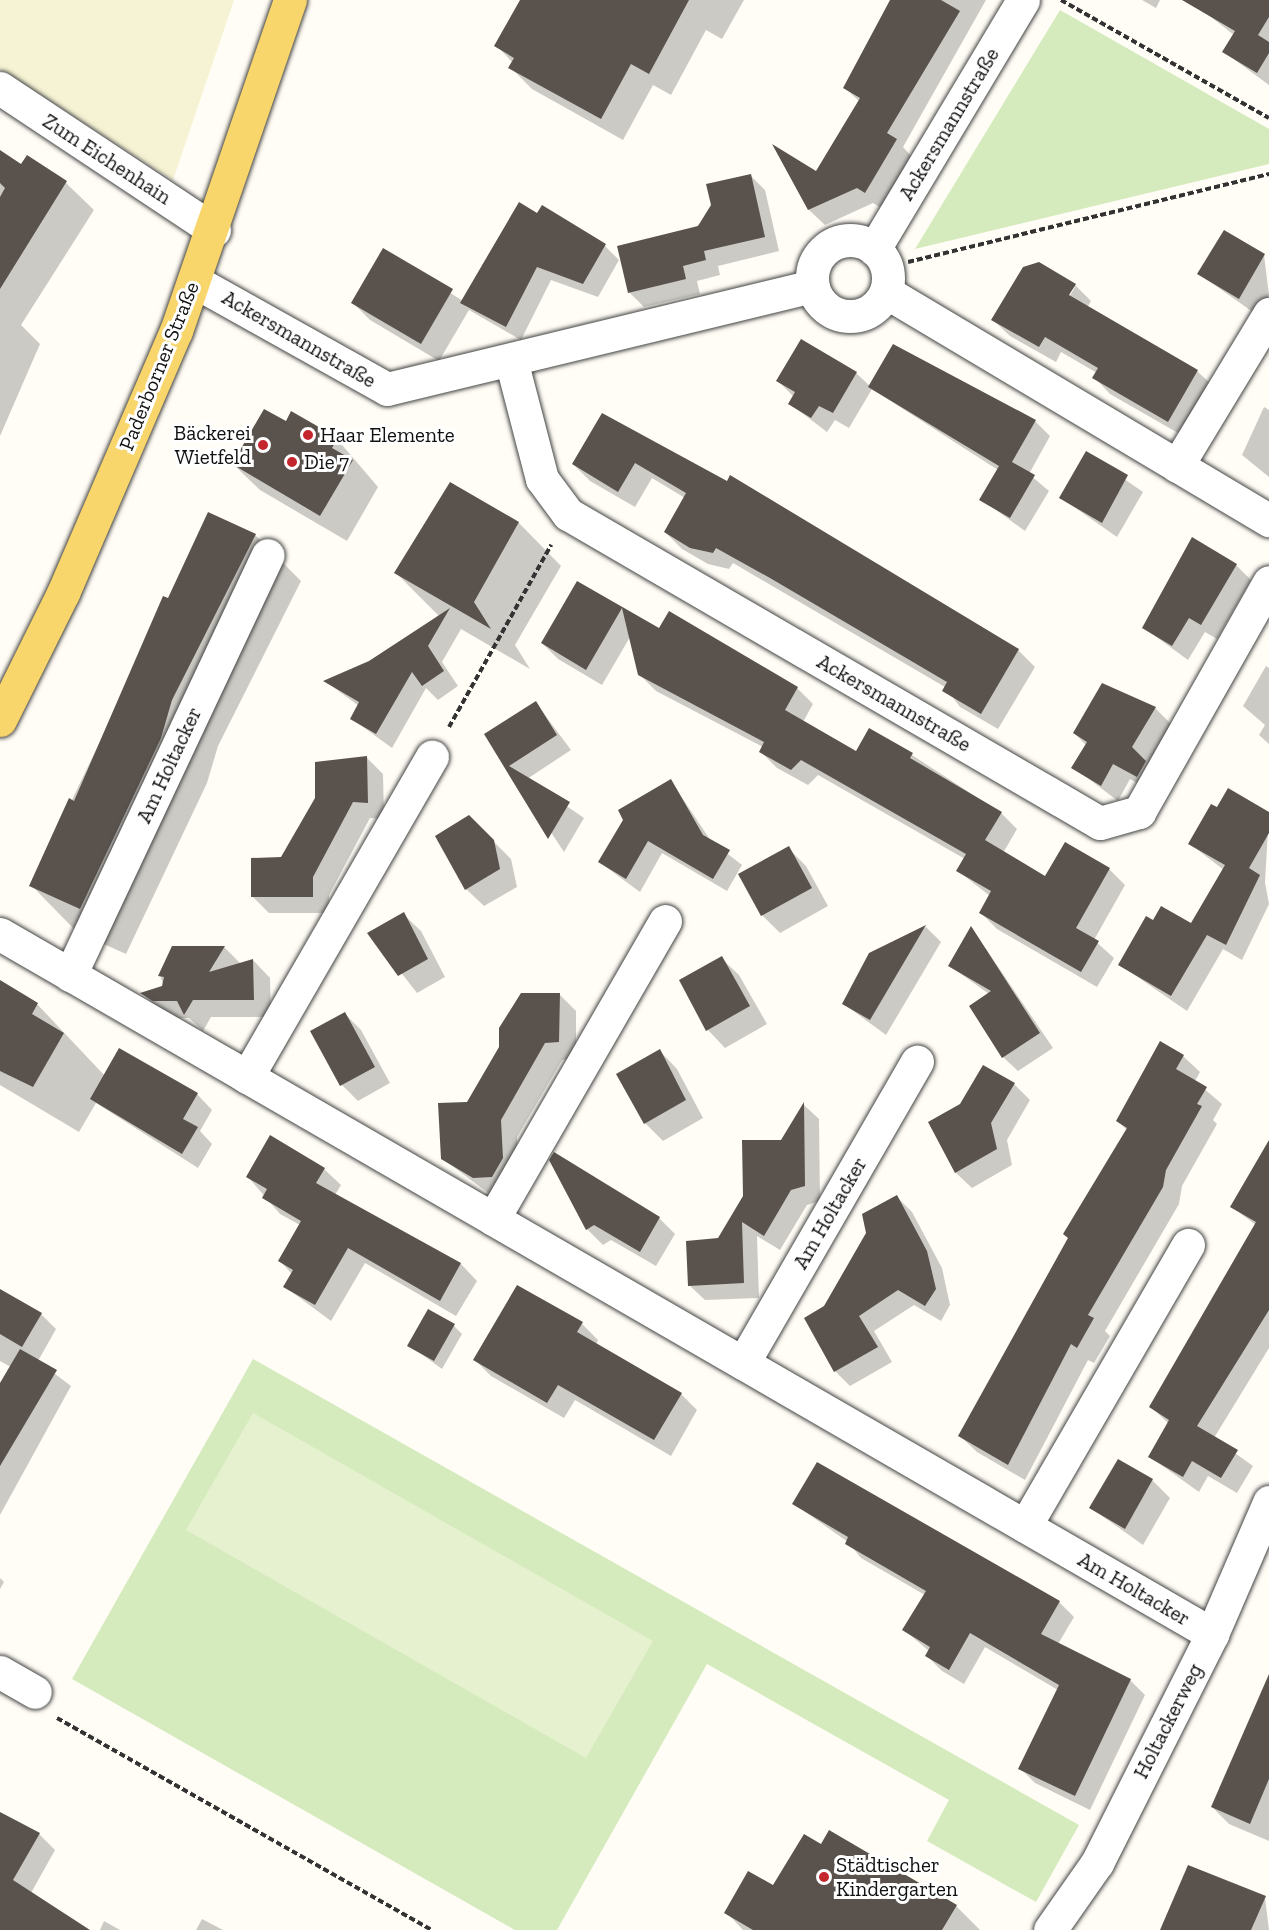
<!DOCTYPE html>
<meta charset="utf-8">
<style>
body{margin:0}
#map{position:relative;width:1269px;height:1930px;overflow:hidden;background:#fffdf5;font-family:"Zilla Slab",serif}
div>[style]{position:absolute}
.farmland>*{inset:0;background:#f6f3d4}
.green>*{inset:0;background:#d5ebbd}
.pitch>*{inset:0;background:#e6f2cf}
.shadow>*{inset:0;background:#0003}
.building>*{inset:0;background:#5a524d}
.path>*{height:4px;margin-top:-2px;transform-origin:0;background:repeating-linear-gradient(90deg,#333 0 6px,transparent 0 9px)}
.roads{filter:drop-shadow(0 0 2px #444) drop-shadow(0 0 2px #444)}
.minor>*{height:33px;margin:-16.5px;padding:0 16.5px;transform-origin:16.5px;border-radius:16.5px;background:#fff}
.minor>.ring{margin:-16.5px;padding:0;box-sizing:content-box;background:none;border:33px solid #fff;border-radius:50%}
.major>*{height:33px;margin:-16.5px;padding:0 16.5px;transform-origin:16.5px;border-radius:16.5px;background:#f9d66b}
.dots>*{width:16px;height:16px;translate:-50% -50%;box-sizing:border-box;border:3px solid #fff;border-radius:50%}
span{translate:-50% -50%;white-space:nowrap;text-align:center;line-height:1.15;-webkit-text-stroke:6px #fff;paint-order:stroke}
.street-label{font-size:21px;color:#111}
.poi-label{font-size:21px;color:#111}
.right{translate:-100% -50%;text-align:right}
.left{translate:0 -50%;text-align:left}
</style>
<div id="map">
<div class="farmland">
<i style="clip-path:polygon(0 0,234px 0,173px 180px,0 69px)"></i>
</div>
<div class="green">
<i style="clip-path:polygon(1060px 10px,1269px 129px,1269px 164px,915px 249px)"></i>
<i style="clip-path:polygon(253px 1359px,1079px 1825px,1036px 1902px,927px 1841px,949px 1800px,707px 1664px,557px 1930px,515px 1930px,72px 1679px)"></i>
</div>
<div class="pitch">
<i style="clip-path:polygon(253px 1413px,653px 1641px,586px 1758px,186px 1530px)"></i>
</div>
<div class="shadow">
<i style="clip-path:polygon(523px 0,744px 0,722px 39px,706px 30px,671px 95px,653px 85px,623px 140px,532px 89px,510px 67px,513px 63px,496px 45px)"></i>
<i style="clip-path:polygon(892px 0,986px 0,903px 147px,911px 156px,881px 208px,873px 203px,825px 225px,809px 210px,817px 173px,860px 102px,845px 88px)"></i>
<i style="clip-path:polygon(1142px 0,1160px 0,1156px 8px)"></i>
<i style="clip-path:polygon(1208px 0,1269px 0,1269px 85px,1224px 52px,1234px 35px,1202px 10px)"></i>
<i style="clip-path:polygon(27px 157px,66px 183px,94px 210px,21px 325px,40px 344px,0 436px,0 159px,21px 166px)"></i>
<i style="clip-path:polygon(750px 175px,765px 190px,779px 251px,718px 266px,720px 275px,697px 281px,700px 294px,644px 307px,629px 292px)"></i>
<i style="clip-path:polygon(538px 215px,605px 246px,619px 260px,598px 297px,551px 280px,521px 340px,469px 310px,439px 361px,370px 320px,352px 302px,383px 250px,463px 301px)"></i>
<i style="clip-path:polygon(1264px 255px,1269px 295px,1257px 315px,1199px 274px)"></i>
<i style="clip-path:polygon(evenodd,1075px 285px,1091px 301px,1087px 308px,1197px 371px,1214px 387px,1185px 437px,1110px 394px,1094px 377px,1097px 373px,1061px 352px,1056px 362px,1010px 336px,993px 320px,1075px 285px,1072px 287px,1075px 287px,1066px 302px,1072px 287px)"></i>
<i style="clip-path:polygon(856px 373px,870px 386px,1035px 421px,1050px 436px,1029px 474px,1049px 491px,1025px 531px,981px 499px,998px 470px,872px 389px,849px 428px,835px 420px,827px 432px,790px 404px,794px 397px,778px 381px)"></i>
<i style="clip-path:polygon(1264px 407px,1269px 410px,1269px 477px,1242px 455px)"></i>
<i style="clip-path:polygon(602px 415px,727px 483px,730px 477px,1018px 650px,1035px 667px,998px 729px,960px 707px,945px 687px,733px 563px,729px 569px,708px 564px,682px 549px,665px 532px,685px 498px,652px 478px,635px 507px,590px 481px,573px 464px)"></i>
<i style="clip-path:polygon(286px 423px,337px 439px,378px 487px,347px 541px,260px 490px,233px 464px)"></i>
<i style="clip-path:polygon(1087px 453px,1143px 492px,1117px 537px,1061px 498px)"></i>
<i style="clip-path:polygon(451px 484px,519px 523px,561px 566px,515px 645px,530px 669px,461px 629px,442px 662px,458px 686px,438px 700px,426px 688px,392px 748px,352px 719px,359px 706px,325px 681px,370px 662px,439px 616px,396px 573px)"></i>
<i style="clip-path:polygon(255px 535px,301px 581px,218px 746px,207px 783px,126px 954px,77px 932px,31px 885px,168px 600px)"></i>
<i style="clip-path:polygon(1236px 565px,1251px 580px,1217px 639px,1205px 632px,1188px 660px,1144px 628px)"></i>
<i style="clip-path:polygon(578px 583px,659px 630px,797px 688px,813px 704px,803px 722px,856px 753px,912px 755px,1001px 813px,1017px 829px,1003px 853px,1045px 878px,1109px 869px,1125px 885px,1094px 940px,1114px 958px,1097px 987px,997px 929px,981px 913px,990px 896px,958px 871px,965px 859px,818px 775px,808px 785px,777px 768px,761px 752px,763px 747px,656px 691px,639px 674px,630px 637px,602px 685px,558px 659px,542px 643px)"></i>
<i style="clip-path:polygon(1266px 666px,1269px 668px,1269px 744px,1259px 735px,1265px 725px,1243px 706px)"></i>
<i style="clip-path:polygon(536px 703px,571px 750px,527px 779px,584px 818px,564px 852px,486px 734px)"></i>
<i style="clip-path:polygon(1155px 708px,1171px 724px,1154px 792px,1130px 779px,1118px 801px,1073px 767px,1086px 745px,1074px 733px)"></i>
<i style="clip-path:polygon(367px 758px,383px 774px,384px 819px,370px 818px,329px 895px,329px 913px,269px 913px,253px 897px)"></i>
<i style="clip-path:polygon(671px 781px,711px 841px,742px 865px,727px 891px,662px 853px,640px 892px,599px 862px)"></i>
<i style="clip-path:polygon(1218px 809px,1269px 813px,1265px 882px,1269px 904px,1242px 960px,1223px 949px,1187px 1011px,1120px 965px,1153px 922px,1191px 925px,1224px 870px,1190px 844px)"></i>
<i style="clip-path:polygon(469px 817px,511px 859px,517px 887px,484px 906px,466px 889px)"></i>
<i style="clip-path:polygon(788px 848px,806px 866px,828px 906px,780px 933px,762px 915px,740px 875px)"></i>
<i style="clip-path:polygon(403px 914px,421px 931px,445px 977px,417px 993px,370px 933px)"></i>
<i style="clip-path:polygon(926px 927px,941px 942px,886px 1035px,844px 1004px,870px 955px)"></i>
<i style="clip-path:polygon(972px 928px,1053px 1048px,1018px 1071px,1003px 1057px,989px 994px,950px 966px)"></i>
<i style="clip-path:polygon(224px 947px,241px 964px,253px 960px,270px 978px,271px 1017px,211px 1017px,203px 1031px,189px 1018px,172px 1018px,159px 1010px,143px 994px,164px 987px,160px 975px)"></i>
<i style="clip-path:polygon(721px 958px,739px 975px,767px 1024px,725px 1048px,708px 1030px,681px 981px)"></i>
<i style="clip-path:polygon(0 982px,37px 1004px,105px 1076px,197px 1094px,212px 1110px,200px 1131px,212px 1144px,198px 1168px,96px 1103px,79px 1132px,0 1085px)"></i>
<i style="clip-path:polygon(559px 994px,576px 1011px,576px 1058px,562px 1060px,517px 1137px,519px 1176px,491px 1195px,443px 1159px)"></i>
<i style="clip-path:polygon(345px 1014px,361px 1030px,390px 1083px,358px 1101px,342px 1085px)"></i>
<i style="clip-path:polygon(660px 1051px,677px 1069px,703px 1118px,663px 1141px,645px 1123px)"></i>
<i style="clip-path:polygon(1183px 1056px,1200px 1072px,1195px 1081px,1222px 1104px,1213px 1120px,1217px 1124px,1182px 1186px,1179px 1204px,1105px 1331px,1110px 1336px,1094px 1363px,1088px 1360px,1025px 1480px,977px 1452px,960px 1436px,1127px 1130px,1117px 1121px)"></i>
<i style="clip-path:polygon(1014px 1084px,1030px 1100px,1007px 1140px,1012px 1165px,972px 1188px,956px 1173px,930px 1123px)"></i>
<i style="clip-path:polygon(804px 1105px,819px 1119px,820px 1201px,807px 1205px,780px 1250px,757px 1236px,759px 1298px,705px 1300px,689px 1285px)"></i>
<i style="clip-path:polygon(1269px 1141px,1269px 1235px,1232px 1207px)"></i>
<i style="clip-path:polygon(550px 1160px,659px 1218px,675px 1234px,656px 1266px,611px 1240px,603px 1245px,587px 1229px)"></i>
<i style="clip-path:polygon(324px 1169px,341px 1185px,335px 1195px,461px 1264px,477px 1281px,456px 1316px,365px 1263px,331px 1321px,285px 1287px,292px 1274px,280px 1261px,300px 1225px,280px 1214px,248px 1177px)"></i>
<i style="clip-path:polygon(897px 1197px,912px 1212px,942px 1268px,950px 1305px,941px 1321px,914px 1305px,874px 1331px,892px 1362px,850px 1386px,835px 1371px,825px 1307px)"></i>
<i style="clip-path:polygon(1269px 1280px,1269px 1348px,1214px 1438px,1253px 1466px,1237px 1493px,1208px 1476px,1199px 1492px,1150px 1457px,1169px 1424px,1151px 1407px)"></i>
<i style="clip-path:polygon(0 1297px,41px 1314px,56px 1329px,38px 1361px,71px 1386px,0 1515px,0 1386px,11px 1367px,0 1361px)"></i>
<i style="clip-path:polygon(582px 1324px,598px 1340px,596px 1345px,681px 1394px,697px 1410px,671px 1456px,575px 1400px,564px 1418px,491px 1376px,475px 1360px)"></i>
<i style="clip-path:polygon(454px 1326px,462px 1334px,442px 1369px,409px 1345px)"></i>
<i style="clip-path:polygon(1152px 1480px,1170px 1498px,1143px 1545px,1091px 1508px)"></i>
<i style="clip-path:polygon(794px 1504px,1059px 1602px,1074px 1617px,1058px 1644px,1130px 1680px,1145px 1695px,1090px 1810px,1035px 1783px,1020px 1768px,1058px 1690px,985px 1647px,964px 1684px,942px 1671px,927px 1656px,929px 1651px,904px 1630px,925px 1595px,861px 1558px,848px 1542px)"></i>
<i style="clip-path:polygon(0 1578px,4px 1582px,0 1589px)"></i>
<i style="clip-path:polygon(1269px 1677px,1269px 1841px,1229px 1824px,1212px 1807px)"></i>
<i style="clip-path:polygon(0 1829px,39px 1834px,55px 1850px,31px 1893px,87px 1930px,0 1930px)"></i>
<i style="clip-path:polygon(773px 1887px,956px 1906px,980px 1930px,743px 1930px,726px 1912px)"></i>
<i style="clip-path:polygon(1265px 1898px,1269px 1930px,1162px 1930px)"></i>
<i style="clip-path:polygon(202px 1919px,223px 1930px,196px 1930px)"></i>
<i style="clip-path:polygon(104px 1921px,120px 1930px,100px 1930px)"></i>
</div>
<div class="building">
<i style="clip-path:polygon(520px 0,689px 0,649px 74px,631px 64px,601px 119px,508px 68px,514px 58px,494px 46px)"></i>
<i style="clip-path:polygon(890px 0,941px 0,960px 11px,887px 133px,897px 139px,865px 193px,857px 188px,808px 210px,772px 144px,816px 171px,860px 98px,843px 88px)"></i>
<i style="clip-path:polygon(1182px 0,1269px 0,1269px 17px,1258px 35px,1269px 42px,1269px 53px,1257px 73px,1222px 52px,1235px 31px)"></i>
<i style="clip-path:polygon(0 150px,21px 164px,27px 155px,67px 181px,0 289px,0 197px,5px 188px,0 183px)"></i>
<i style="clip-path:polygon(751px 174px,765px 237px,704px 251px,706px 260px,683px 266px,686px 279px,628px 293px,617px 246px,698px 226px,711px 205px,706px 184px)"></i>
<i style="clip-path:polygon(519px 202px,537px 213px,542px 205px,606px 244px,583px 284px,537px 267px,506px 327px,460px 303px)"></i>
<i style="clip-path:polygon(1224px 230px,1265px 254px,1239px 299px,1197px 274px)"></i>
<i style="clip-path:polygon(383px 248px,453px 289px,421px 344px,351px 303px)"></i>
<i style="clip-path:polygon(1039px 262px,1076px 284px,1069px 295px,1198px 370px,1168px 422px,1092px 378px,1098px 368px,1045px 337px,1039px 347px,991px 320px,1023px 267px)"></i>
<i style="clip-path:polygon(801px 339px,857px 372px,833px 413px,819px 406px,811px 418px,788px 404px,795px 392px,776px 381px)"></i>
<i style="clip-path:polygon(893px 344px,1036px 420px,1012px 462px,1035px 475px,1010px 518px,979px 500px,999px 466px,868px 387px)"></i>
<i style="clip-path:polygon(264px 409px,286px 421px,291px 411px,338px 438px,332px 448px,353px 460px,320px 516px,232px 464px)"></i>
<i style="clip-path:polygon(602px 413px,727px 481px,730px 475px,1019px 649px,981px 714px,942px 691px,947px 682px,770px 578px,716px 548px,713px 553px,690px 548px,664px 532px,686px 493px,635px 463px,618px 492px,572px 464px)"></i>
<i style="clip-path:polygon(1086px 451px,1128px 475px,1102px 523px,1059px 498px)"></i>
<i style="clip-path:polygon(450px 482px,519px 522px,474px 602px,491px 629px,394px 573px)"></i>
<i style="clip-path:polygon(208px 512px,256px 534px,172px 700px,161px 738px,80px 909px,29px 886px,69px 798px,74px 801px,163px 596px,168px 598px)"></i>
<i style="clip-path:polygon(1192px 537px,1237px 564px,1201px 625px,1189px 618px,1172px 646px,1142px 628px)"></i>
<i style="clip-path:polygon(577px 581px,659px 628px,669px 611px,798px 687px,785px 710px,856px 751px,869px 728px,913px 753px,910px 758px,1002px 812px,985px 840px,1045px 876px,1065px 842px,1110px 868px,1076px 928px,1099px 941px,1081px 972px,979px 913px,991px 891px,956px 871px,966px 854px,801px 760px,791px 770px,759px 752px,764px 742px,638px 675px,622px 608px,586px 670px,541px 643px)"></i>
<i style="clip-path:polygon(450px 608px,428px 646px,444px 671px,422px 686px,412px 672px,376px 734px,350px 719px,359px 702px,323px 681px,369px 661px)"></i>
<i style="clip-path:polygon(1102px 683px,1156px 707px,1132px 747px,1146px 761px,1137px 777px,1113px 764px,1101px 786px,1071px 768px,1087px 742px,1073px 733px)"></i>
<i style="clip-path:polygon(536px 701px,557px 735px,509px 766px,570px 802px,548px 839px,484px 734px)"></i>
<i style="clip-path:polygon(367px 756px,368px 803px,353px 802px,313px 877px,313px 897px,251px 897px,251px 858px,281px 857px,315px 798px,315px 762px)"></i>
<i style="clip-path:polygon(671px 779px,703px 835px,730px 850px,713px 879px,648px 841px,626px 879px,598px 862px,623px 820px,618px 810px)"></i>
<i style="clip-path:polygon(1228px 788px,1269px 812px,1269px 833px,1249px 868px,1260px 875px,1226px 945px,1207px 935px,1171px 996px,1118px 965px,1146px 916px,1153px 920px,1161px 906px,1191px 923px,1225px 865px,1188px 844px,1211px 804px,1217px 807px)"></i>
<i style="clip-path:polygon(469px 815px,494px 840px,500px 869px,465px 890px,435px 836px)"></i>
<i style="clip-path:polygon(789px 846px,812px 888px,761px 916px,738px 874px)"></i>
<i style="clip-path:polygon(404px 912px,428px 959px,398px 976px,367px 933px)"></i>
<i style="clip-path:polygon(926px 925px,870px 1020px,842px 1004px,869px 953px)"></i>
<i style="clip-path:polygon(971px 926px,1040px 1033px,1002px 1058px,969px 1006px,991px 991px,948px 966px)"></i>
<i style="clip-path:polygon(172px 946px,225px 946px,209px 972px,253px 959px,254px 1000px,193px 1000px,184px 1015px,177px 1001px,153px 1001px,140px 993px,162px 986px,164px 977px,158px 976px)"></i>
<i style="clip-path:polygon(722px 956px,750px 1006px,706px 1031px,679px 980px)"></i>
<i style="clip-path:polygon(0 980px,38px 1003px,32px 1014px,64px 1033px,33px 1087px,0 1071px)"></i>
<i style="clip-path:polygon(521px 993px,560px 993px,559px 1042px,545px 1043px,501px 1120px,503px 1158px,492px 1177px,473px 1178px,441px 1159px,438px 1103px,467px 1102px,499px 1047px,499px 1028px)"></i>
<i style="clip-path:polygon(345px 1012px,375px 1067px,340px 1086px,310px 1031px)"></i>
<i style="clip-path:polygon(1160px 1041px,1184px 1055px,1176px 1069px,1207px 1087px,1197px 1104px,1202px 1106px,1166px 1170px,1163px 1187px,1088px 1315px,1094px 1318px,1077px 1348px,1071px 1344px,1008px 1465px,958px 1436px,1068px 1238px,1063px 1234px,1127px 1128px,1116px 1121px)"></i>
<i style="clip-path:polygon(119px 1048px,198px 1093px,183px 1119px,198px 1127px,182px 1154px,90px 1099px)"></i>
<i style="clip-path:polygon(660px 1049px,686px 1100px,644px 1124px,616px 1074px)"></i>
<i style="clip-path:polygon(983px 1065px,1015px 1083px,991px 1123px,997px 1149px,955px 1173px,928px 1122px,960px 1104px)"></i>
<i style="clip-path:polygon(804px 1102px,805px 1186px,791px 1190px,764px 1236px,742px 1222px,744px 1283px,688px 1286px,686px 1241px,718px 1238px,743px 1196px,742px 1140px,781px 1140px)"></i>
<i style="clip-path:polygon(270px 1135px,325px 1168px,316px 1183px,461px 1263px,440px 1301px,348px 1248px,315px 1305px,283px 1287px,293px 1270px,278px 1261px,301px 1221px,262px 1198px,267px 1189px,246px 1177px)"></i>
<i style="clip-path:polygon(1269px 1140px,1269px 1310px,1197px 1426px,1238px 1450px,1221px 1478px,1192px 1461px,1183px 1477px,1148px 1457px,1169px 1420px,1149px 1407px,1256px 1222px,1230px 1207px)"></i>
<i style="clip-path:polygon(554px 1152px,660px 1217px,640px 1252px,594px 1225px,586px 1230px,549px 1160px)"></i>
<i style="clip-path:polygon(897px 1195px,927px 1251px,936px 1289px,925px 1306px,898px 1290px,859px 1316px,878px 1347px,834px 1372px,804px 1318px,824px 1306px,866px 1233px,862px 1214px)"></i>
<i style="clip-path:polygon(517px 1285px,583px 1322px,577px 1332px,682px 1393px,654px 1440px,558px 1385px,547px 1403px,473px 1360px)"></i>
<i style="clip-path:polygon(0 1289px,42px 1313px,22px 1347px,0 1334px)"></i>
<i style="clip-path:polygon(428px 1309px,455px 1324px,434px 1361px,407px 1346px)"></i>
<i style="clip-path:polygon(20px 1349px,57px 1370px,0 1466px,0 1383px)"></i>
<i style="clip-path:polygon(1118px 1459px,1153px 1479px,1125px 1529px,1089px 1508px)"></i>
<i style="clip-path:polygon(817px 1462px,1060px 1601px,1041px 1634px,1131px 1679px,1075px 1796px,1018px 1769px,1059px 1685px,970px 1633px,949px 1670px,925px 1656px,930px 1647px,902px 1630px,926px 1591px,845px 1544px,848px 1537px,792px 1504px)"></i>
<i style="clip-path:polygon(1269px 1674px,1269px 1779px,1250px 1824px,1211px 1807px)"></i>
<i style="clip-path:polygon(0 1812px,40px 1833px,13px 1880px,90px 1930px,0 1930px)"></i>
<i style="clip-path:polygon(829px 1830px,957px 1905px,942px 1930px,753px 1930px,724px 1913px,748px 1871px,773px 1885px,804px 1834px,821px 1844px)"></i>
<i style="clip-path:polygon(1188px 1865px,1266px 1896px,1251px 1930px,1160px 1930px)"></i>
</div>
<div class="path">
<i style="left:1061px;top:0;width:239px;rotate:29.6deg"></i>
<i style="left:908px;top:262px;width:372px;rotate:-13.7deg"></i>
<i style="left:449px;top:727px;width:209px;rotate:-60.7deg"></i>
<i style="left:57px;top:1718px;width:431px;rotate:29.5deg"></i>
</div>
<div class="roads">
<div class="minor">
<i style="left:0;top:88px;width:257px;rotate:33.6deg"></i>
<i class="ring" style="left:812px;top:240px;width:43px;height:43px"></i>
<i style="left:874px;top:249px;width:290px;rotate:-59.1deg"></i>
<i style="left:194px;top:281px;width:221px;rotate:29.2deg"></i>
<i style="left:387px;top:389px;width:438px;rotate:-13.6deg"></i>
<i style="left:886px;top:292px;width:446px;rotate:30.8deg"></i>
<i style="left:511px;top:360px;width:123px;rotate:75.4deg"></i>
<i style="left:542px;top:479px;width:44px;rotate:53.4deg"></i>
<i style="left:568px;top:514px;width:615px;rotate:30.15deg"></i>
<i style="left:1100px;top:823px;width:41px;rotate:-15.8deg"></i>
<i style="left:1139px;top:812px;width:264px;rotate:-60.5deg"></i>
<i style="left:1177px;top:466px;width:178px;rotate:-58.8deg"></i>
<i style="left:0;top:934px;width:1400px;rotate:30.01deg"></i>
<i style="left:70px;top:975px;width:464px;rotate:-64.8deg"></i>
<i style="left:247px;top:1077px;width:370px;rotate:-60deg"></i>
<i style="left:493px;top:1219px;width:344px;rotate:-60deg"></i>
<i style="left:743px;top:1363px;width:348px;rotate:-60deg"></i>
<i style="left:1025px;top:1526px;width:325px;rotate:-59.9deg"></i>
<i style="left:0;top:1672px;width:40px;rotate:29.7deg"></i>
<i style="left:1050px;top:1930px;width:82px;rotate:-55deg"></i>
<i style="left:1097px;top:1863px;width:256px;rotate:-63.3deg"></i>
<i style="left:1212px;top:1634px;width:144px;rotate:-66.6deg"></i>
</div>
<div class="major">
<i style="left:0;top:720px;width:142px;rotate:-63.6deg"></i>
<i style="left:63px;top:593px;width:285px;rotate:-66.7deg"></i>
<i style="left:176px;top:331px;width:350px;rotate:-71deg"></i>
</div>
</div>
<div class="dots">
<i style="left:308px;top:435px;background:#c4262e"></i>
<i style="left:263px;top:445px;background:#c4262e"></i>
<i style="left:292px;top:462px;background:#c4262e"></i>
<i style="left:824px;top:1877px;background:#c4262e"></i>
</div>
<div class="street-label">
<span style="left:949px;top:124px;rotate:-59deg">Ackersmannstraße</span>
<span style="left:107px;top:159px;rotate:33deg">Zum Eichenhain</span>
<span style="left:299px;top:339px;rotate:30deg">Ackersmannstraße</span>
<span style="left:159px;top:366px;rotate:-68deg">Paderborner Straße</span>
<span style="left:894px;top:703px;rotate:30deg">Ackersmannstraße</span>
<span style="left:169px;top:765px;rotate:-65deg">Am Holtacker</span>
<span style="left:830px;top:1213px;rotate:-60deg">Am Holtacker</span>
<span style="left:1134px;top:1589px;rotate:30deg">Am Holtacker</span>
<span style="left:1168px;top:1721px;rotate:-63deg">Holtackerweg</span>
</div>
<div class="poi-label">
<span class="right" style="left:251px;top:445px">Bäckerei<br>Wietfeld</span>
<span class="left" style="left:320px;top:435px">Haar Elemente</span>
<span class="left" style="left:304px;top:462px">Die 7</span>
<span class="left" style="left:836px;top:1877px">Städtischer<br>Kindergarten</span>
</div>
</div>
